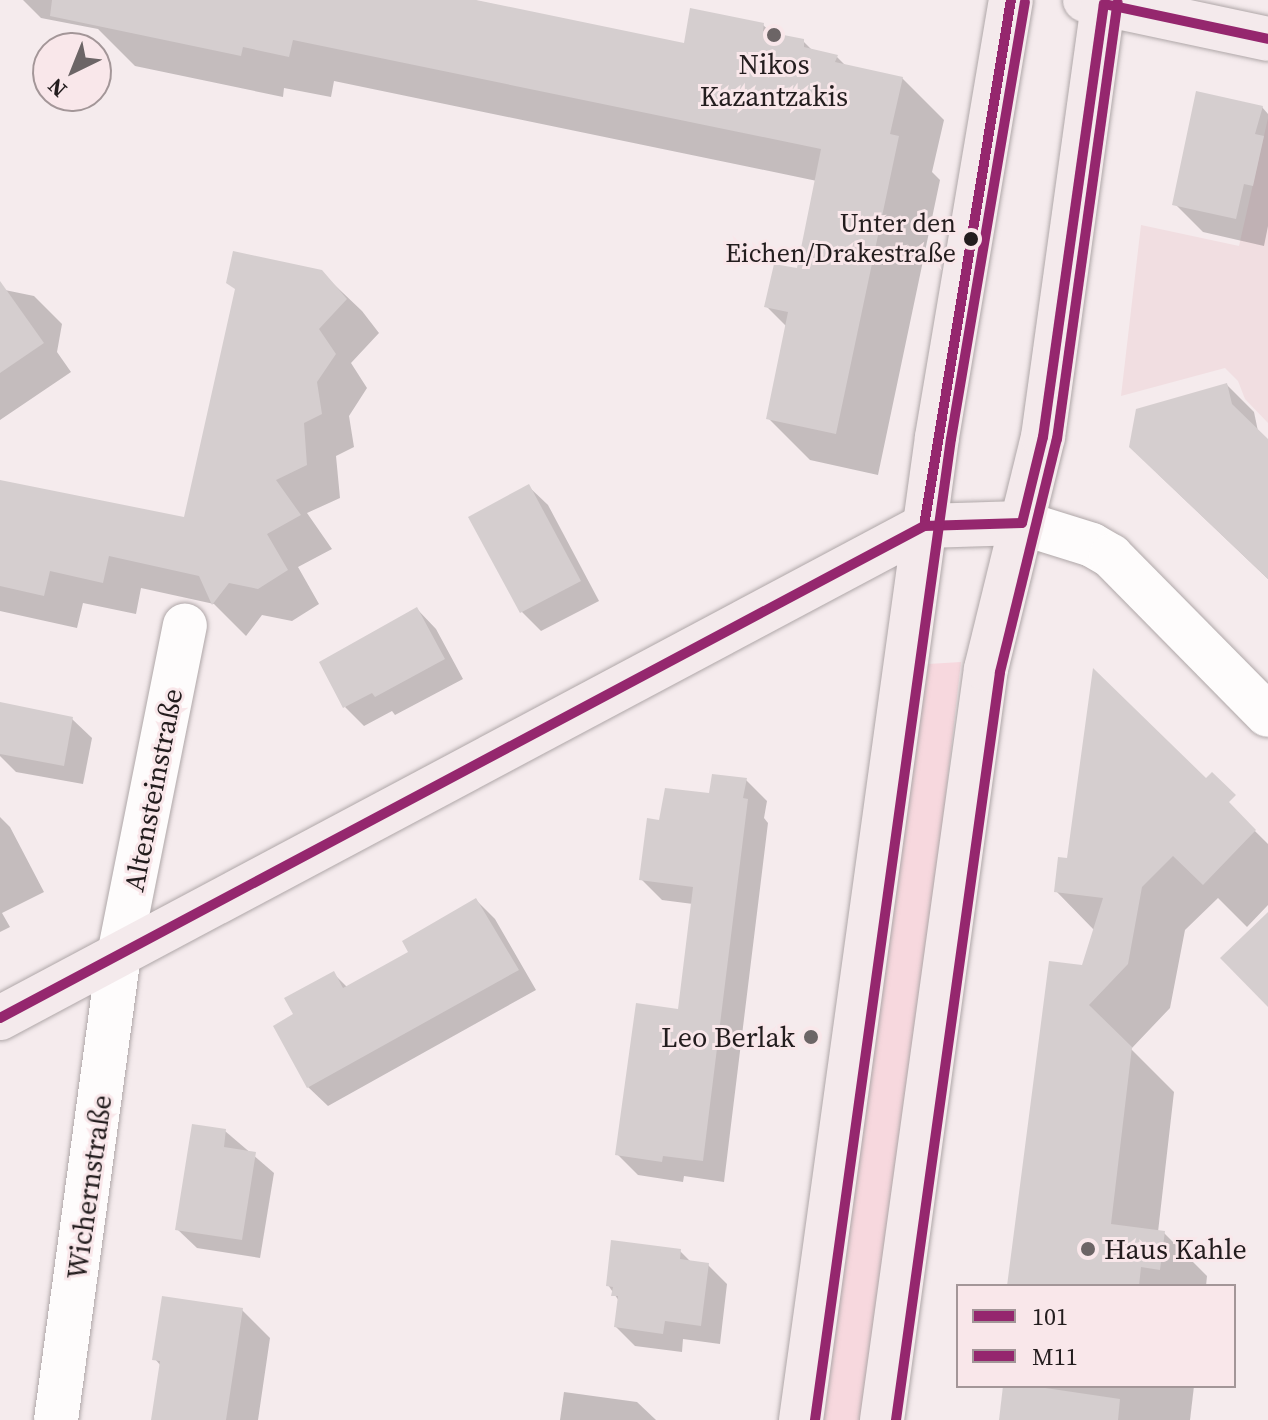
<!DOCTYPE html>
<meta charset="utf-8">
<style>
body{margin:0}
#map{position:relative;width:1268px;height:1420px;overflow:hidden;background:#f5ebed;font-family:"Source Serif 4",serif}
div>[style]{position:absolute}
.built>*{inset:0;background:#f1dee1}
.green>*{inset:0;background:#f7d8de}
.shadow>*{inset:0;background:#0003}
.building>*{inset:0;background:#d5cecf}
.roads{filter:drop-shadow(0 0 2px #afa7a8) drop-shadow(0 0 2px #afa7a8)}
.minor>*{height:44px;margin:-22px;padding:0 22px;transform-origin:22px;border-radius:22px;background:#fefcfc}
.major>*{height:44px;margin:-22px;padding:0 22px;transform-origin:22px;border-radius:22px;background:#f4eaec}
.bus-1>*{height:10px;margin:-5px;padding:0 5px;transform-origin:5px;border-radius:5px;background:#95276e}
.bus-2>*{height:10px;margin:-5px;padding:0 5px;transform-origin:5px;border-radius:5px;background:#95276e}
.dots>*{width:22px;height:22px;translate:-50% -50%;box-sizing:border-box;border:4px solid #f9e7ea;border-radius:50%}
span{translate:-50% -50%;white-space:nowrap;text-align:center;line-height:1.15;-webkit-text-stroke:6px #f9e7ea;paint-order:stroke}
.bus-label{font-size:26px;color:#231d1e}
.right{translate:-100% -50%;text-align:right}
.poi-label{font-size:28px;color:#231d1e}
.left{translate:0 -50%;text-align:left}
.street-label{font-size:28px;color:#231d1e}
.legend{position:absolute;left:956px;top:1284px;width:280px;height:104px;box-sizing:border-box;background:#f9e7ea;border:2px solid #a39698;margin:0;padding:10px 14px;list-style:none;font-size:24px;color:#231d1e}
.legend li{display:flex;align-items:center;gap:16px;height:40px}
.legend b{width:40px;border:2px solid #a39698}
.north{position:absolute;left:32px;top:32px;width:80px;height:80px;box-sizing:border-box;background:#f9e7ea;border:2px solid #a39698;border-radius:50%;rotate:223deg;font-size:22px;font-weight:700;line-height:32px;text-align:center;color:#231d1e}
.north::after{content:'';display:block;margin:auto;width:28px;height:36px;background:#6c6566;clip-path:polygon(50% 0,100% 100%,50% 72%,0 100%)}
</style>
<div id="map">
<div class="built">
<i style="clip-path:polygon(1268px 118px,1268px 423px,1245px 399px,1238px 381px,1225px 368px,1121px 396px,1141px 225px,1239px 246px)"></i>
</div>
<div class="green">
<i style="clip-path:polygon(961px 662px,916px 1057px,865px 1420px,822px 1420px,928px 664px)"></i>
</div>
<div class="shadow">
<i style="clip-path:polygon(23px 0,473px 0,686px 45px,763px 25px,774px 35px,803px 41px,814px 52px,837px 57px,846px 66px,902px 78px,944px 120px,932px 172px,940px 180px,878px 475px,810px 460px,768px 418px,787px 327px,766px 306px,799px 270px,817px 181px,334px 81px,331px 97px,284px 88px,283px 97px,135px 66px,98px 29px,41px 18px)"></i>
<i style="clip-path:polygon(1262px 107px,1268px 114px,1268px 226px,1264px 246px,1203px 232px,1175px 204px)"></i>
<i style="clip-path:polygon(321px 272px,362px 311px,379px 333px,351px 363px,367px 388px,349px 416px,354px 447px,336px 456px,340px 498px,307px 513px,332px 549px,298px 567px,319px 604px,292px 621px,262px 615px,246px 636px,214px 604px,141px 588px,136px 614px,83px 603px,77px 628px,0 611px,0 482px,186px 519px)"></i>
<i style="clip-path:polygon(0 289px,34px 296px,62px 324px,57px 352px,71px 372px,0 420px)"></i>
<i style="clip-path:polygon(1227px 385px,1254px 412px,1268px 479px,1268px 579px,1158px 474px)"></i>
<i style="clip-path:polygon(528px 486px,548px 505px,599px 601px,541px 631px,522px 612px,471px 518px)"></i>
<i style="clip-path:polygon(417px 609px,436px 629px,463px 679px,395px 715px,392px 711px,364px 726px,345px 707px)"></i>
<i style="clip-path:polygon(1095px 672px,1268px 844px,1268px 905px,1247px 927px,1218px 898px,1185px 930px,1170px 1008px,1131px 1049px,1174px 1092px,1158px 1232px,1164px 1233px,1207px 1276px,1206px 1286px,1009px 1286px,1095px 931px,1056px 891px,1069px 860px)"></i>
<i style="clip-path:polygon(72px 719px,92px 738px,83px 784px,16px 772px,0 756px,0 737px)"></i>
<i style="clip-path:polygon(746px 780px,767px 801px,764px 818px,768px 823px,724px 1182px,684px 1176px,683px 1182px,638px 1175px,617px 1154px,679px 1011px,693px 904px,662px 900px,641px 879px,661px 822px)"></i>
<i style="clip-path:polygon(0 817px,10px 827px,44px 892px,2px 913px,10px 927px,0 932px)"></i>
<i style="clip-path:polygon(476px 900px,495px 919px,536px 990px,328px 1106px,308px 1087px,296px 1015px,333px 973px,348px 988px,411px 953px)"></i>
<i style="clip-path:polygon(225px 1131px,274px 1173px,260px 1258px,197px 1248px,177px 1229px)"></i>
<i style="clip-path:polygon(680px 1251px,692px 1263px,708px 1265px,727px 1284px,720px 1344px,683px 1339px,682px 1352px,635px 1346px,616px 1327px,619px 1301px,608px 1285px)"></i>
<i style="clip-path:polygon(242px 1310px,270px 1338px,258px 1420px,153px 1420px,161px 1366px,155px 1359px)"></i>
<i style="clip-path:polygon(1005px 1386px,1194px 1386px,1190px 1420px,1001px 1420px)"></i>
<i style="clip-path:polygon(564px 1392px,637px 1402px,656px 1420px,560px 1420px)"></i>
</div>
<div class="building">
<i style="clip-path:polygon(52px 0,476px 0,684px 43px,690px 8px,764px 23px,763px 31px,804px 39px,804px 47px,838px 55px,835px 62px,903px 77px,890px 134px,899px 136px,836px 434px,766px 419px,788px 312px,764px 307px,774px 264px,797px 268px,821px 149px,293px 40px,289px 57px,243px 47px,241px 56px,50px 16px)"></i>
<i style="clip-path:polygon(1196px 91px,1263px 106px,1255px 134px,1264px 136px,1253px 186px,1244px 184px,1236px 219px,1172px 205px)"></i>
<i style="clip-path:polygon(233px 251px,322px 270px,347px 299px,319px 329px,336px 354px,317px 382px,322px 414px,304px 423px,307px 465px,276px 480px,301px 515px,267px 534px,288px 570px,258px 589px,229px 583px,212px 605px,199px 576px,109px 556px,103px 583px,50px 571px,44px 596px,0 586px,0 480px,184px 517px,235px 289px,226px 283px)"></i>
<i style="clip-path:polygon(0 281px,44px 343px,0 373px)"></i>
<i style="clip-path:polygon(1227px 383px,1232px 404px,1268px 439px,1268px 579px,1129px 447px,1136px 409px)"></i>
<i style="clip-path:polygon(529px 484px,581px 581px,520px 613px,468px 517px)"></i>
<i style="clip-path:polygon(417px 607px,445px 659px,375px 697px,372px 693px,343px 708px,319px 662px)"></i>
<i style="clip-path:polygon(1093px 668px,1206px 778px,1212px 772px,1236px 795px,1229px 802px,1256px 830px,1203px 885px,1173px 856px,1142px 887px,1128px 964px,1089px 1005px,1132px 1047px,1111px 1224px,1165px 1231px,1160px 1270px,1141px 1267px,1139px 1286px,1007px 1286px,1049px 961px,1082px 965px,1103px 898px,1054px 892px,1058px 857px,1067px 858px)"></i>
<i style="clip-path:polygon(0 702px,73px 717px,64px 766px,0 754px)"></i>
<i style="clip-path:polygon(712px 774px,747px 778px,743px 798px,748px 799px,703px 1161px,663px 1156px,662px 1162px,615px 1155px,636px 1003px,678px 1009px,693px 887px,639px 880px,647px 818px,659px 820px,665px 788px,709px 793px)"></i>
<i style="clip-path:polygon(476px 898px,519px 970px,307px 1088px,273px 1026px,293px 1014px,284px 998px,334px 971px,343px 988px,408px 952px,402px 941px)"></i>
<i style="clip-path:polygon(1268px 912px,1268px 1007px,1220px 958px)"></i>
<i style="clip-path:polygon(192px 1124px,226px 1129px,224px 1147px,256px 1152px,242px 1240px,175px 1230px)"></i>
<i style="clip-path:polygon(611px 1240px,681px 1249px,680px 1259px,709px 1263px,701px 1326px,665px 1321px,663px 1334px,614px 1327px,618px 1296px,611px 1296px,613px 1287px,606px 1286px)"></i>
<i style="clip-path:polygon(162px 1296px,243px 1308px,226px 1420px,151px 1420px,160px 1361px,152px 1360px)"></i>
<i style="clip-path:polygon(1003px 1386px,1032px 1386px,1120px 1399px,1118px 1420px,999px 1420px)"></i>
</div>
<div class="roads">
<div class="minor">
<i style="left:1022px;top:523px;width:73px;rotate:17.4deg"></i>
<i style="left:1092px;top:545px;width:22px;rotate:30deg"></i>
<i style="left:1111px;top:556px;width:223px;rotate:45.4deg"></i>
<i style="left:56px;top:1420px;width:469px;rotate:-82.3deg"></i>
<i style="left:119px;top:955px;width:336px;rotate:-78.7deg"></i>
</div>
<div class="major">
<i style="left:1085px;top:0;width:187px;rotate:12deg"></i>
<i style="left:0;top:1018px;width:1047px;rotate:-28.03deg"></i>
<i style="left:924px;top:526px;width:98px;rotate:-1.8deg"></i>
<i style="left:801px;top:1420px;width:992px;rotate:-82.12deg"></i>
<i style="left:937px;top:437px;width:443px;rotate:-80.4deg"></i>
<i style="left:882px;top:1420px;width:758px;rotate:-82.12deg"></i>
<i style="left:986px;top:669px;width:239px;rotate:-76.2deg"></i>
<i style="left:1043px;top:437px;width:441px;rotate:-82.1deg"></i>
</div>
</div>
<div class="bus-1">
<i style="left:924px;top:526px;width:533px;rotate:-80.61deg"></i>
<i style="left:0;top:1018px;width:1047px;rotate:-28.03deg"></i>
<i style="left:924px;top:526px;width:98px;rotate:-1.8deg"></i>
<i style="left:1022px;top:523px;width:89px;rotate:-76.3deg"></i>
<i style="left:1043px;top:437px;width:437px;rotate:-82deg"></i>
<i style="left:1104px;top:4px;width:168px;rotate:12deg"></i>
</div>
<div class="bus-2">
<i style="left:815px;top:1420px;width:990px;rotate:-82.11deg"></i>
<i style="left:951px;top:439px;width:443px;rotate:-80.4deg"></i>
<i style="left:896px;top:1420px;width:755px;rotate:-82.08deg"></i>
<i style="left:1000px;top:672px;width:240px;rotate:-76.3deg"></i>
<i style="left:1057px;top:439px;width:441px;rotate:-82.1deg"></i>
</div>
<div class="dots">
<i style="left:774px;top:35px;background:#6c6566"></i>
<i style="left:971px;top:239px;background:#231d1e"></i>
<i style="left:811px;top:1037px;background:#6c6566"></i>
<i style="left:1088px;top:1249px;background:#6c6566"></i>
</div>
<div class="bus-label">
<span class="right" style="left:956px;top:239px">Unter den<br>Eichen/Drakestraße</span>
</div>
<div class="poi-label">
<span style="left:774px;top:80px">Nikos<br>Kazantzakis</span>
<span class="right" style="left:795px;top:1037px">Leo Berlak</span>
<span class="left" style="left:1104px;top:1249px">Haus Kahle</span>
</div>
<div class="street-label">
<span style="left:153px;top:790px;rotate:-79deg">Altensteinstraße</span>
<span style="left:89px;top:1187px;rotate:-82deg">Wichernstraße</span>
</div>
<ul class="legend">
<li><b style="height:10px;background:#95276e"></b>101</li>
<li><b style="height:10px;background:#95276e"></b>M11</li>
</ul>
<div class="north">N</div>
</div>
